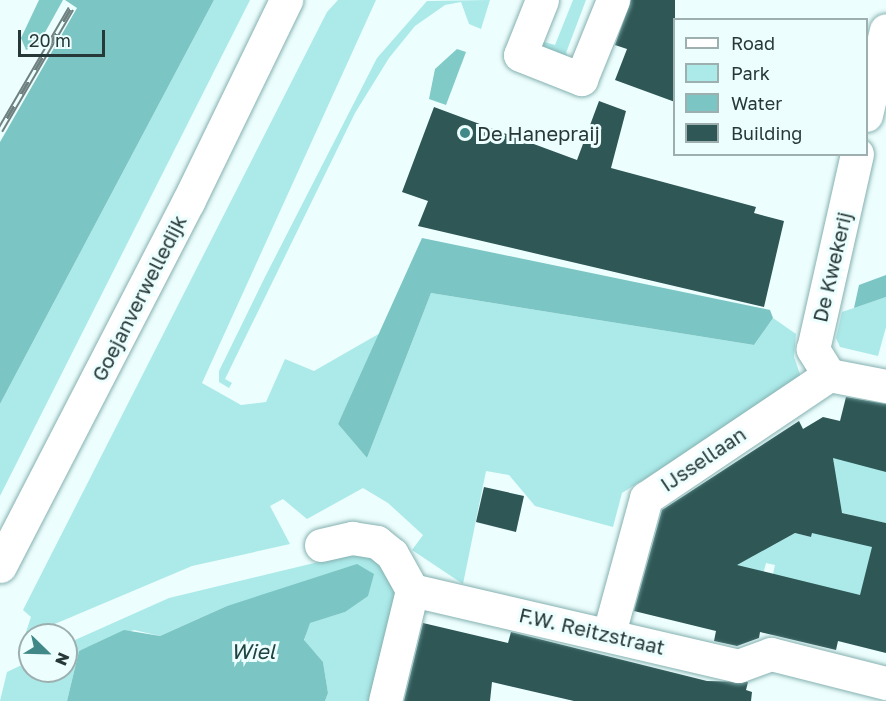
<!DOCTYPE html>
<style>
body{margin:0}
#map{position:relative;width:886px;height:701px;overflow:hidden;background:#ecfefd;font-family:"Golos Text",sans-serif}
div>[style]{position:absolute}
.green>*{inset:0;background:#abeae9}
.forest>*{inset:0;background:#80cac8}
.water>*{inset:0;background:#7bc5c4}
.building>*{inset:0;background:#2e5756}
.roads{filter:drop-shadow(0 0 2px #85b0b0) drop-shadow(0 0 2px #85b0b0)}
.minor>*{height:33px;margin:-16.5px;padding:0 16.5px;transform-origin:16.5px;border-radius:16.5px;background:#fff}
.major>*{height:33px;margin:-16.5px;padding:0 16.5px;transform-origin:16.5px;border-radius:16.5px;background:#fff}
.rail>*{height:7px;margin-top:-3.5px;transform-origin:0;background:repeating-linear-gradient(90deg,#ecfefd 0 14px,#6e807f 0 28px);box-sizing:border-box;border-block:2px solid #6e807f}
.dots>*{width:16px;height:16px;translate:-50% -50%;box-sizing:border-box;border:3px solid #ecfefd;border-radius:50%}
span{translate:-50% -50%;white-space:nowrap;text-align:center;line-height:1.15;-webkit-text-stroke:6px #ecfefd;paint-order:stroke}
.poi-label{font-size:20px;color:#263838}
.left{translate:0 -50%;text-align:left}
.street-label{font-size:20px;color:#263838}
.water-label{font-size:21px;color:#1f4342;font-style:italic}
.legend{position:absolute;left:673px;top:18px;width:195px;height:138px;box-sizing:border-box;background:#ecfefd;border:2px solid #9dafae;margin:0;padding:8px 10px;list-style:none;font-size:18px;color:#263838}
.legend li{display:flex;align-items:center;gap:12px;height:30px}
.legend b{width:30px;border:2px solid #9dafae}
.north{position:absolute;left:18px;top:623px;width:60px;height:60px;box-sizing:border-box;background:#ecfefd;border:2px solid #9dafae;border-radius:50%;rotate:113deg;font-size:16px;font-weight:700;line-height:24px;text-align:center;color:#263838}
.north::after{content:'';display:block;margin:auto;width:21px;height:27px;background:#418989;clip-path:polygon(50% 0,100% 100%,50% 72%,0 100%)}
.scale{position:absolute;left:18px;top:30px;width:87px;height:27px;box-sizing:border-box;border:3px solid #263838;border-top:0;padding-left:8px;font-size:18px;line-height:21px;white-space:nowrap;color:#263838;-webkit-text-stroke:4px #ecfefd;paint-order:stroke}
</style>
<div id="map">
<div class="green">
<i style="clip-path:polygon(214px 0,250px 0,0 496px,0 404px)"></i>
<i style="clip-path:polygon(338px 0,376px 0,202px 383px,241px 405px,266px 402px,285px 359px,314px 371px,382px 332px,338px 424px,367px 458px,431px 293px,754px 345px,773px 318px,796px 334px,794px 357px,802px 380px,622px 493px,613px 527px,535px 506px,509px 475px,486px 471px,463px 584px,412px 550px,423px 535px,388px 503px,363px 488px,307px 519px,283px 499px,270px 506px,290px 544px,192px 566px,31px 634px,26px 632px,31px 617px,23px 610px,327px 12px)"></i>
<i style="clip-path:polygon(490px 0,481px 29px,469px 24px,461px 2px,445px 5px,415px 26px,389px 58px,355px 113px,225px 379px,232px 383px,229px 388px,219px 382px,219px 371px,265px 277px,377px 58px,427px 1px)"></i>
<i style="clip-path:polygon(573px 0,586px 0,566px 53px,570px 61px,540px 51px,537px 40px,555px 45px)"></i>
<i style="clip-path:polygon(886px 297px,886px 327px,878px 356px,840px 347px,836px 338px,842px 312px)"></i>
<i style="clip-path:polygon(825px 447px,886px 472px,886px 523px,868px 519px,866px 527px,851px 515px,839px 512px,823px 469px,834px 462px)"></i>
<i style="clip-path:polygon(814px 524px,886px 550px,857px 610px,773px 574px,775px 565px,766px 563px,761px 582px,727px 597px,738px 555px,742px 562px,753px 556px,749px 549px,773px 545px,795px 533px,811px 537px)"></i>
<i style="clip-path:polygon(360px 552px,386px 564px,395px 594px,371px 701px,325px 701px,328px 693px,323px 662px,304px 641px,309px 623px,345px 612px,270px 594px,227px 606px,160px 636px,134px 630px,79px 651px,67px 701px,0 701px,7px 672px,30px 661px,30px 671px,66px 671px,66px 644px,169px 598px)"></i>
</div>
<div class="forest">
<i style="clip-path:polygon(39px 0,63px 0,38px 45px,26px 50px,21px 38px)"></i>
<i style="clip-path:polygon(457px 49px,466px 52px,446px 105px,429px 99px,435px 69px)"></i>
</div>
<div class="water">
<i style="clip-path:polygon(65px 0,214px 0,0 404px,0 142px,77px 8px)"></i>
<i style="clip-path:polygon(422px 238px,770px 310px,773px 318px,754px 345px,431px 293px,367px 458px,338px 424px)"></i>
<i style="clip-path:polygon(886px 275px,886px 297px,854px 308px,859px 285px)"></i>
<i style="clip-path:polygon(357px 564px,374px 574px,368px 596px,345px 612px,310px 623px,304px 640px,323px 662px,328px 693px,325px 701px,67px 701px,79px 651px,124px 630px,160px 636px,227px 606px)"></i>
</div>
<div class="building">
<i style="clip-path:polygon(631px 0,675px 0,675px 102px,615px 80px,627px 49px,615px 45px)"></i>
<i style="clip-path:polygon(599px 101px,626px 111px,611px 168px,756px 207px,754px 213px,784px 221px,764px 307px,418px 226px,428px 201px,402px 192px,434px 107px,577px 160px)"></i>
<i style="clip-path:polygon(evenodd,846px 397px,886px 404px,886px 472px,833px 458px,842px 513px,886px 523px,886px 653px,838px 641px,836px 650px,760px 632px,759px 638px,737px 646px,714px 641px,716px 631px,634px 611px,662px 510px,799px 421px,803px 429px,823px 417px,840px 421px,846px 397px,795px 533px,811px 537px,812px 533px,872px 547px,860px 595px,737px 565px,795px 533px)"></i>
<i style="clip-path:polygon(484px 487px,524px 496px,516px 532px,476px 522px)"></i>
<i style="clip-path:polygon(423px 623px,508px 643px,511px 632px,707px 681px,748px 682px,746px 690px,752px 692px,751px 701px,574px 701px,492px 682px,490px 701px,404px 701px)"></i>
</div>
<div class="roads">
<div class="minor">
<i style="left:542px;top:0;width:59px;rotate:111.8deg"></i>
<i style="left:520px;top:55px;width:66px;rotate:21.5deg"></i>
<i style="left:581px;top:79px;width:85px;rotate:-67.9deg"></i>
<i style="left:866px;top:115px;width:87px;rotate:-76.8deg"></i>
<i style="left:829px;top:375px;width:31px;rotate:-122deg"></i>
<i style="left:813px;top:349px;width:200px;rotate:-77.3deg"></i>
<i style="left:321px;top:545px;width:32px;rotate:-13deg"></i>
<i style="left:352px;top:538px;width:25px;rotate:9deg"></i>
<i style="left:377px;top:542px;width:19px;rotate:39deg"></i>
<i style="left:392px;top:554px;width:41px;rotate:60.9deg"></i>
<i style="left:412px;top:590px;width:335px;rotate:13.1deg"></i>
<i style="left:738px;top:666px;width:35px;rotate:-20deg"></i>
<i style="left:771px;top:654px;width:119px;rotate:14.2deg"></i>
<i style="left:609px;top:633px;width:140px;rotate:-74.7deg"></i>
<i style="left:646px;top:498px;width:220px;rotate:-33.9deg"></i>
<i style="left:829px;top:375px;width:58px;rotate:10.9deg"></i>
<i style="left:385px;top:701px;width:114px;rotate:-76.3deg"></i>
</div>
<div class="major">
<i style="left:0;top:566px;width:410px;rotate:-62.7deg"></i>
<i style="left:188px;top:202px;width:225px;rotate:-64.1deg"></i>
</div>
</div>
<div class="rail">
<i style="left:0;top:130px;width:141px;rotate:-59.8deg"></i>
</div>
<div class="dots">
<i style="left:465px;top:133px;background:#418989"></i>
</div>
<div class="poi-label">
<span class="left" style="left:477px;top:133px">De Hanepraij</span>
</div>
<div class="street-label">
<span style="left:832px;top:267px;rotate:-77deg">De Kwekerij</span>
<span style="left:139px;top:298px;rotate:-63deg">Goejanverwelledijk</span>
<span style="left:703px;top:459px;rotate:-34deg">IJssellaan</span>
<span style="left:592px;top:631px;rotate:13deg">F.W. Reitzstraat</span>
</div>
<div class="water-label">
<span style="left:253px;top:651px">Wiel</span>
</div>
<ul class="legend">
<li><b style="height:8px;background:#fff"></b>Road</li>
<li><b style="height:16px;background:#abeae9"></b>Park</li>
<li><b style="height:16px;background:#7bc5c4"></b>Water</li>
<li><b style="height:16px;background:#2e5756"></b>Building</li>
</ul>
<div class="north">N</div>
<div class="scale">20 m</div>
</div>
